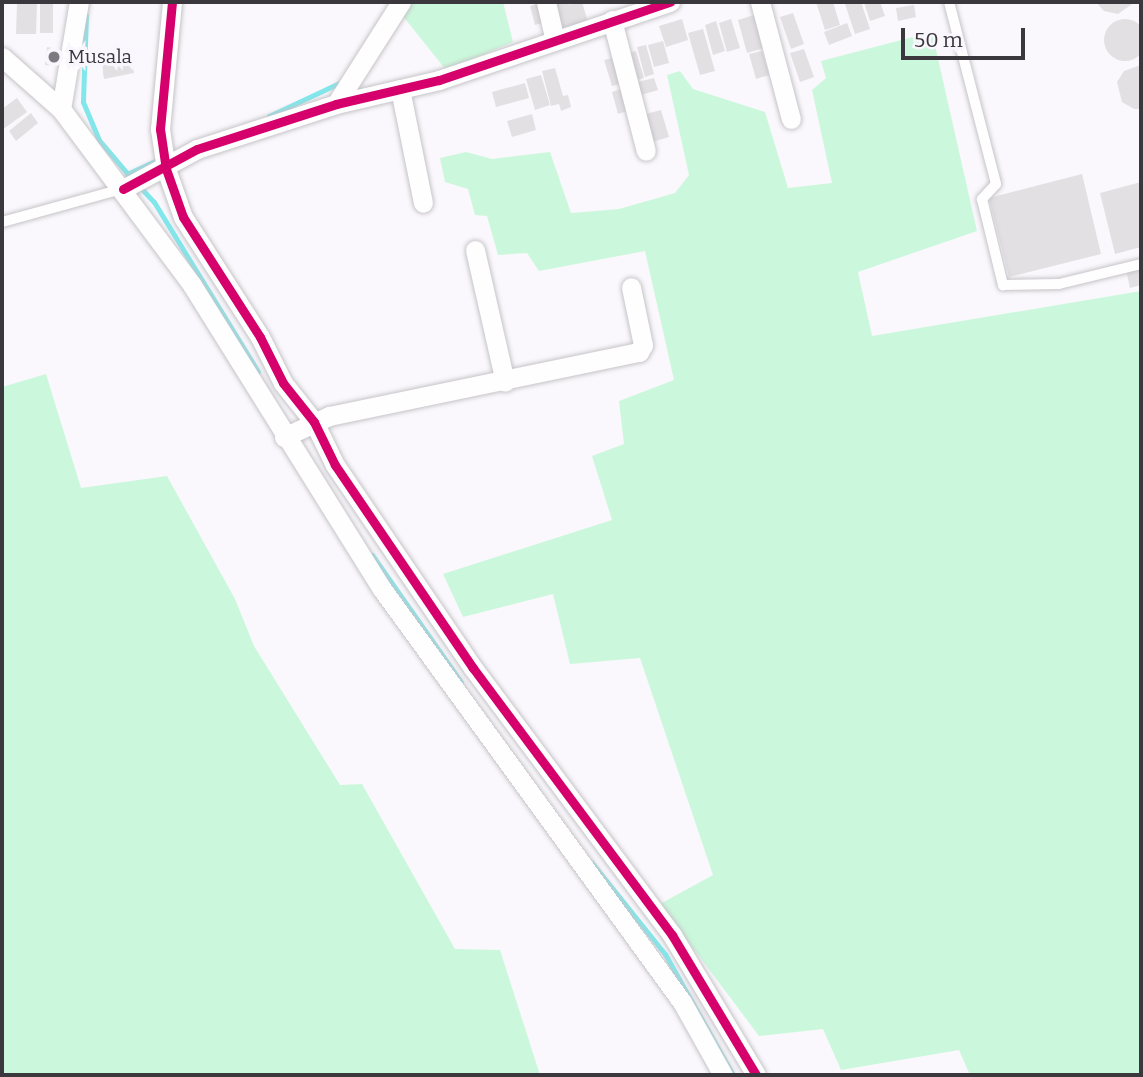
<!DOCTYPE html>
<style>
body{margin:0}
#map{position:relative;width:1143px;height:1077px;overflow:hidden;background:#faf8fc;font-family:Bitter,serif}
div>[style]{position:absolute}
.green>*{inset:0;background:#cbf8dc}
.stream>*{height:5px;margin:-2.5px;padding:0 2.5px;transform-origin:2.5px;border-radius:2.5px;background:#81e7eb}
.building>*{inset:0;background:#e3e0e4}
.round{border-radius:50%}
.roads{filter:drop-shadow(0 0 2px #c6c4c8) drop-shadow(0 0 2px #c6c4c8)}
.service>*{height:10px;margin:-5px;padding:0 5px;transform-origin:5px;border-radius:5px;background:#fefeff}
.minor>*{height:19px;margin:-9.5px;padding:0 9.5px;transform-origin:9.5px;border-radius:9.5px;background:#fefeff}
.cycleway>*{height:9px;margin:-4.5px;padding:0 4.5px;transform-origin:4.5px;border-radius:4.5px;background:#d6006c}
.dots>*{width:19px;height:19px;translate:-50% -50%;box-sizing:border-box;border:4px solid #faf6fe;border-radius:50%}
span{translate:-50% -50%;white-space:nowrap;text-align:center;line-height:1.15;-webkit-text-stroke:6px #faf6fe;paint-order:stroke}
.poi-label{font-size:19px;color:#3a383d}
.left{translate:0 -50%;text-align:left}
.frame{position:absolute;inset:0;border:4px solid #3a383d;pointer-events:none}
.scale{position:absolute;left:901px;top:28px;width:124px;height:32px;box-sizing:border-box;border:4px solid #3a383d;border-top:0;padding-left:9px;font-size:21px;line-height:24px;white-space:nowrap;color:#3a383d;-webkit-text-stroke:5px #faf6fe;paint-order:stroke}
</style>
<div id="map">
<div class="green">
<i style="clip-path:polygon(411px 2px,503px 2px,513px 42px,446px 70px,402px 15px)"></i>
<i style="clip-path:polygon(932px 32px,977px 231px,858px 272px,872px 336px,1141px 291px,1141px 1075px,970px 1075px,959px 1050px,841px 1070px,823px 1029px,759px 1036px,660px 904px,713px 875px,640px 658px,570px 664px,553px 594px,463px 617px,443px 574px,612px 520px,592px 456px,624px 444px,619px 401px,674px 380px,645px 251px,539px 271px,527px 253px,498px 255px,487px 216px,475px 215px,468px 189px,445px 182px,440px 158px,466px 152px,492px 159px,550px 152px,571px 213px,619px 209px,675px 193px,689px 175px,667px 75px,680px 71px,693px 89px,765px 112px,788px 188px,832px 183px,812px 90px,826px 78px,821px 61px)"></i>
<i style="clip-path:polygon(46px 374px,81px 488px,167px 476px,235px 599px,254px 646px,340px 785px,362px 784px,455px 949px,500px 950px,540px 1075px,2px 1075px,2px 387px)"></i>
</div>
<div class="stream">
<i style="left:86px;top:15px;width:87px;rotate:92deg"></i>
<i style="left:83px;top:102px;width:41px;rotate:67.2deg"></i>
<i style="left:99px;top:140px;width:51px;rotate:49.8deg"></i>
<i style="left:269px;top:116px;width:77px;rotate:-25.2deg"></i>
<i style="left:127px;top:174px;width:35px;rotate:-25deg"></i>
<i style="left:139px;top:186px;width:22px;rotate:47deg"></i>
<i style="left:154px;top:202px;width:199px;rotate:58.5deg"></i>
<i style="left:372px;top:555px;width:155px;rotate:55deg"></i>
<i style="left:592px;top:863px;width:117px;rotate:51.3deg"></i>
<i style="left:665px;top:954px;width:139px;rotate:60.7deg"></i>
</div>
<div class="building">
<i style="clip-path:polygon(53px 2px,53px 33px,40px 33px,40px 3px)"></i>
<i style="clip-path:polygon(553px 2px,575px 2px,568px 5px,582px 2px,588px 22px,558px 31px)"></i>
<i style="clip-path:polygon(816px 2px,833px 2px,840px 25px,825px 30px)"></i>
<i style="clip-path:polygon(861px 2px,870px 29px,855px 34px,845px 4px)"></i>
<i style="clip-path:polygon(864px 2px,880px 2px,885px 16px,870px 21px)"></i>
<i style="clip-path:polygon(1096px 2px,1135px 2px,1118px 14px,1104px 11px)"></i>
<i style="clip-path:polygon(541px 3px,546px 22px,535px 25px,530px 6px)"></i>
<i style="clip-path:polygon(17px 4px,37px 4px,36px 34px,16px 34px)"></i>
<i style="clip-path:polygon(914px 5px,916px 17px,898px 21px,896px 8px)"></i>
<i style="clip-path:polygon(793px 13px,804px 44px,791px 49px,780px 17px)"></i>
<i style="clip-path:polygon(754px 15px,764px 48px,747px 53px,738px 20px)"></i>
<i style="clip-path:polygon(682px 19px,688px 40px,666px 47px,659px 26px)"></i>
<i style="clip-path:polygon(731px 19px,740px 48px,727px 52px,719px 23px)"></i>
<i class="round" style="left:1104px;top:19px;width:42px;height:42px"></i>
<i style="clip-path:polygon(716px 21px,725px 51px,713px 55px,705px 25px)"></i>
<i style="clip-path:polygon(847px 23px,852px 36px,829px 45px,824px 32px)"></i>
<i style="clip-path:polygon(703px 29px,715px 71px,700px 75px,688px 33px)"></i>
<i style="clip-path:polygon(663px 41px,669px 63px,654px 67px,648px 45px)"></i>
<i style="clip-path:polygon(646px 45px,654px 74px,645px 77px,637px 47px)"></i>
<i style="clip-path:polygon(47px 47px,63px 50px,61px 67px,45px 65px)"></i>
<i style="clip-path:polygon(804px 49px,814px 77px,800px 82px,790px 53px)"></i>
<i style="clip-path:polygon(636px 51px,644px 78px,633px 81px,626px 54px)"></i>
<i style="clip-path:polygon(762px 51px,769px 75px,756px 79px,749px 54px)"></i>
<i style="clip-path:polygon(131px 55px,134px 73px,104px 79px,101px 60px)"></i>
<i style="clip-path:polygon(616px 57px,623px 83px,612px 86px,604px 60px)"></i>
<i style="clip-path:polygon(1141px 65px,1141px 109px,1134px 109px,1122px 102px,1117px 82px,1124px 71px)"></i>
<i style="clip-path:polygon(555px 68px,563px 96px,568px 95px,571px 107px,561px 111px,559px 104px,551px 106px,542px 71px)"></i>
<i style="clip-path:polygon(541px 75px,550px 105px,535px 110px,526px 79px)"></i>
<i style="clip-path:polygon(654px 78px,658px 90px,638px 96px,634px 83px)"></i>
<i style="clip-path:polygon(525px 83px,529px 98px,496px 107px,492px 92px)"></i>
<i style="clip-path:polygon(624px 88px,630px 110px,618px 114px,612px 92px)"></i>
<i style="clip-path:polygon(17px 98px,27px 112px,2px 130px,2px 109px)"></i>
<i style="clip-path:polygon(661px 110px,669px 137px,646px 144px,638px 116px)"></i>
<i style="clip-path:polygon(31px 113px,38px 123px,16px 141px,9px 131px)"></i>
<i style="clip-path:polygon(532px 114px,536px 130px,512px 137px,507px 121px)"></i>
<i style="clip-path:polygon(1082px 174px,1101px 254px,1009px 277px,989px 198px)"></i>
<i style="clip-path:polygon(1141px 182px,1141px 247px,1115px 254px,1100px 193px)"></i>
<i style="clip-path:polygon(1139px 266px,1141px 285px,1130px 288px,1126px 270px)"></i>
</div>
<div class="roads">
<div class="service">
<i style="left:949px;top:2px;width:188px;rotate:75.5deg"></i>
<i style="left:996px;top:184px;width:21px;rotate:133deg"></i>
<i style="left:982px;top:199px;width:89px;rotate:76.3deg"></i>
<i style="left:1003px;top:285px;width:56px;rotate:-1deg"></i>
<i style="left:1059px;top:284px;width:84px;rotate:-13.7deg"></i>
<i style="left:2px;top:222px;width:124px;rotate:-15.4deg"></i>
</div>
<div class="minor">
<i style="left:172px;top:2px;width:128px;rotate:95.4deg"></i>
<i style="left:160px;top:129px;width:40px;rotate:81.5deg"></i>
<i style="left:166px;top:169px;width:51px;rotate:70.5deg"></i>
<i style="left:183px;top:217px;width:143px;rotate:57.3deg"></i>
<i style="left:260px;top:337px;width:51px;rotate:63.4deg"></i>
<i style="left:283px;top:383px;width:50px;rotate:51.5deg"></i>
<i style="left:314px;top:422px;width:48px;rotate:64deg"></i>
<i style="left:335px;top:465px;width:245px;rotate:55.8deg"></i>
<i style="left:473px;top:668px;width:333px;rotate:53.3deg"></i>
<i style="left:672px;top:935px;width:163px;rotate:59deg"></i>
<i style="left:546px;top:2px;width:37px;rotate:77deg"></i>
<i style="left:760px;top:2px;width:121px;rotate:75.2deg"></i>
<i style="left:612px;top:20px;width:135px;rotate:75.5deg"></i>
<i style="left:2px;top:57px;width:79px;rotate:41.4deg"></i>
<i style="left:61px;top:109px;width:219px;rotate:53.3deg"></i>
<i style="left:192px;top:285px;width:358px;rotate:58deg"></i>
<i style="left:382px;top:589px;width:510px;rotate:54.01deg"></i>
<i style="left:682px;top:1002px;width:84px;rotate:60.7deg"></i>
<i style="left:400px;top:89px;width:116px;rotate:78.6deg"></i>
<i style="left:336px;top:104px;width:121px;rotate:-57.5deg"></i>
<i style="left:61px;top:109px;width:109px;rotate:-80.5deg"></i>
<i style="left:123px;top:189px;width:84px;rotate:-28.4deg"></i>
<i style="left:197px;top:149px;width:146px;rotate:-17.9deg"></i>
<i style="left:336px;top:104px;width:106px;rotate:-13.1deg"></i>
<i style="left:439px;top:80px;width:244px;rotate:-18.7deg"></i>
<i style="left:475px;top:250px;width:135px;rotate:77.2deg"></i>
<i style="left:284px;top:437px;width:50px;rotate:-25deg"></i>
<i style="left:329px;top:416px;width:317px;rotate:-11.7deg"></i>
<i style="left:639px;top:352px;width:8px;rotate:-60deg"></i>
<i style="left:643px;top:345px;width:59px;rotate:-101.7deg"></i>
</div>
</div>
<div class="cycleway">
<i style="left:172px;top:2px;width:128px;rotate:95.4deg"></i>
<i style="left:160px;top:129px;width:40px;rotate:81.5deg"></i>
<i style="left:166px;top:169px;width:51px;rotate:70.5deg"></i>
<i style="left:183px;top:217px;width:143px;rotate:57.3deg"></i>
<i style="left:260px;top:337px;width:51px;rotate:63.4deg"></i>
<i style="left:283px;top:383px;width:50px;rotate:51.5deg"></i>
<i style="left:314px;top:422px;width:48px;rotate:64deg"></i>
<i style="left:335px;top:465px;width:245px;rotate:55.8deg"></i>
<i style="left:473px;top:668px;width:333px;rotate:53.3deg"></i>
<i style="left:672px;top:935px;width:163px;rotate:59deg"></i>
<i style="left:123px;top:189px;width:84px;rotate:-28.4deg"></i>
<i style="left:197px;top:149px;width:146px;rotate:-17.9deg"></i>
<i style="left:336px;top:104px;width:106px;rotate:-13.1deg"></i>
<i style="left:439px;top:80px;width:244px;rotate:-18.7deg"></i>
</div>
<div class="dots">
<i style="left:54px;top:57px;background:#7d7b80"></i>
</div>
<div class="poi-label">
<span class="left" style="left:68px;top:57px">Musala</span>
</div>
<div class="frame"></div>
<div class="scale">50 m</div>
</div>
